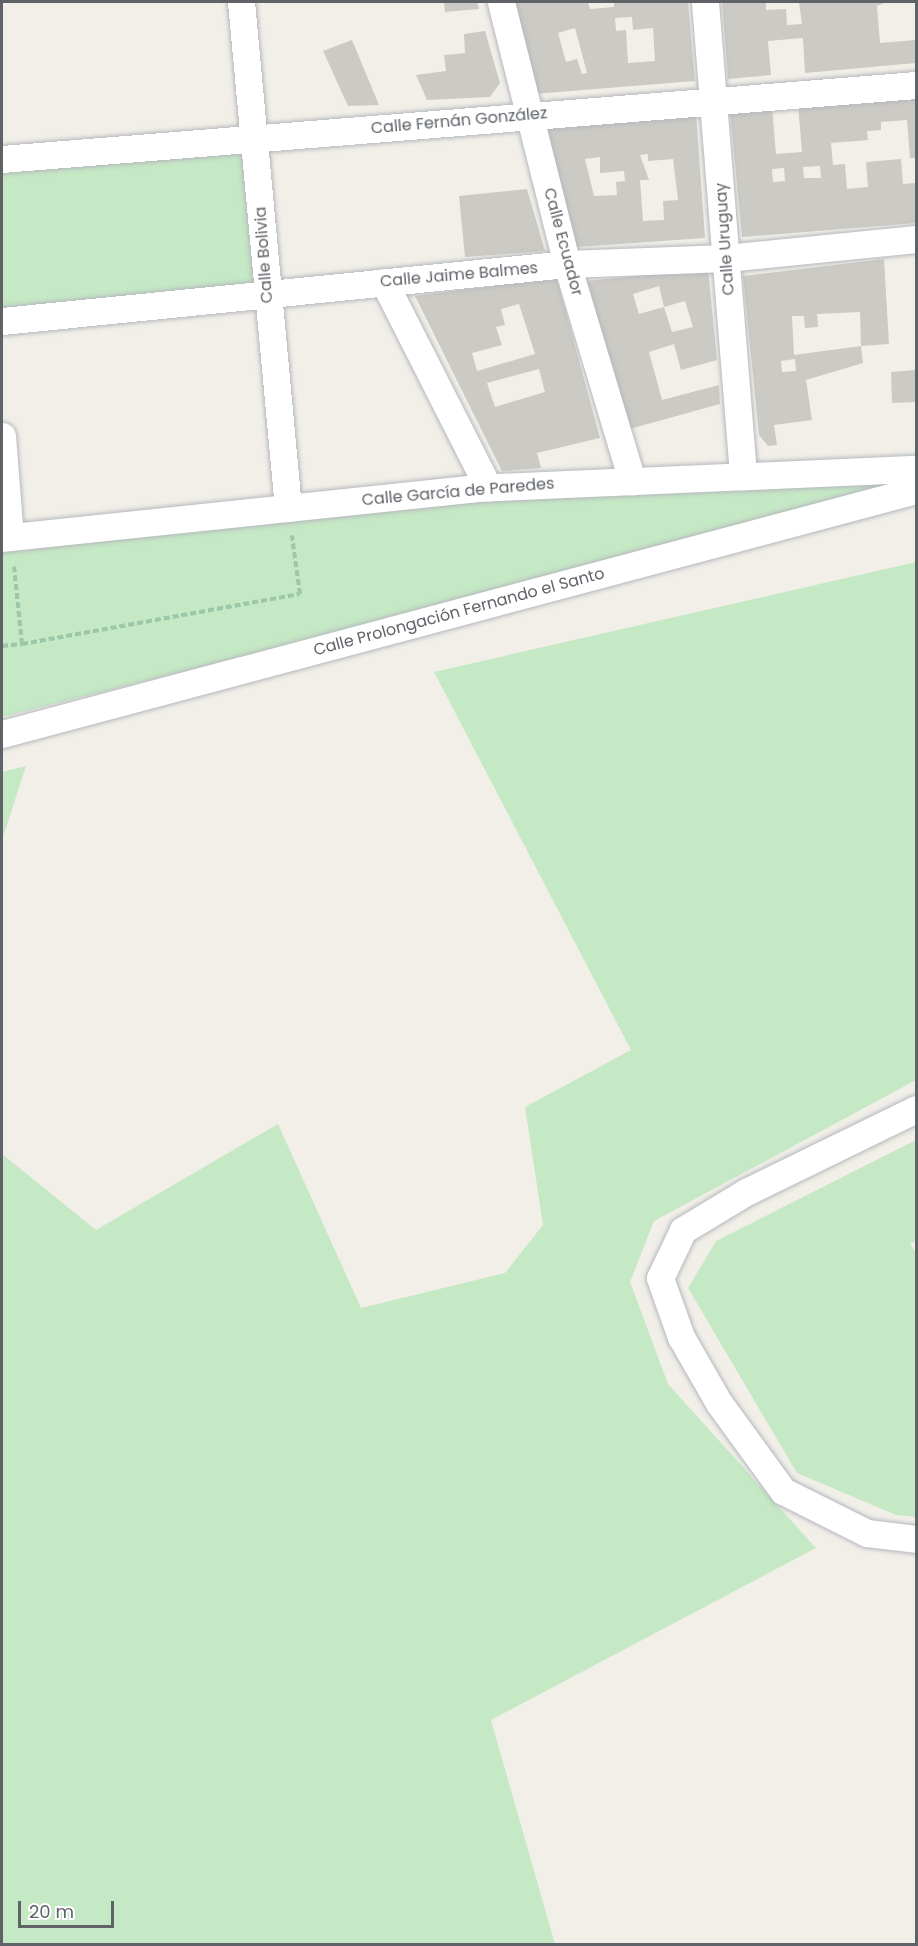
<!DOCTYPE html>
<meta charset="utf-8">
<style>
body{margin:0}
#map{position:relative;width:918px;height:1946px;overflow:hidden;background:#f1efe8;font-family:Poppins,sans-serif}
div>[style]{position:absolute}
.green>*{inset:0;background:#c5e8c5}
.building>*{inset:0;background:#cccac5}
.path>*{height:4px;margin-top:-2px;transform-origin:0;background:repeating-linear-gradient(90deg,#9cc7a9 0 6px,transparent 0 9px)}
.roads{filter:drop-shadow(0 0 2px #b5b8bc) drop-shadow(0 0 2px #b5b8bc)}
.street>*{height:27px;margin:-13.5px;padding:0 13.5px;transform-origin:13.5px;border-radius:13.5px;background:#fff}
span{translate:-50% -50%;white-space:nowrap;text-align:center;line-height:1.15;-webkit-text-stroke:6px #fff;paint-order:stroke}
.street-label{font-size:16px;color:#5f6368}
.frame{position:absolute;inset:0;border:3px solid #5f6368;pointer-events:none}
.scale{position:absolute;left:18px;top:1901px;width:96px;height:27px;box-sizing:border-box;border:3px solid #5f6368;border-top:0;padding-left:8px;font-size:18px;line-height:21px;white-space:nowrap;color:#5f6368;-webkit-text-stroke:4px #fff;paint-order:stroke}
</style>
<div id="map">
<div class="green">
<i style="clip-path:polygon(257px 138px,266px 293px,2px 321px,2px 159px)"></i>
<i style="clip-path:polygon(916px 469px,916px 488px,2px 717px,2px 538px,288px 508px)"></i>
<i style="clip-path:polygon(916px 562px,916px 1080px,654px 1221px,630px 1282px,668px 1384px,816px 1548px,491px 1720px,555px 1944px,2px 1944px,2px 1154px,96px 1230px,278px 1124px,361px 1308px,505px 1273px,543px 1225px,525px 1107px,631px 1050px,434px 672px)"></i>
<i style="clip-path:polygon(26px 766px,2px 840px,2px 772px)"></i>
<i style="clip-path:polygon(916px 1140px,916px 1241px,910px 1243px,916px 1254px,916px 1517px,896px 1515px,797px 1473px,688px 1288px,716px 1241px)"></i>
</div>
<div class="building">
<i style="clip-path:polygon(444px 2px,477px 2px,479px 9px,445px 12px)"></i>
<i style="clip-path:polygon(evenodd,509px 2px,588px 2px,590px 9px,614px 7px,614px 2px,688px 2px,695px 81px,534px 94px,509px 2px,632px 17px,633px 30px,653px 28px,655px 61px,628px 63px,626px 30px,616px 31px,615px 18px,632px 17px,509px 2px,575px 28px,587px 73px,582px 74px,577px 59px,566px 62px,558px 33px,575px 28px)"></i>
<i style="clip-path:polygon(722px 2px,766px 2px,766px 10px,786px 9px,787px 25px,802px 24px,799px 2px,887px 2px,877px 6px,880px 43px,916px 40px,916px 63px,805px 73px,803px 38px,768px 41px,771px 75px,728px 79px)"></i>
<i style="clip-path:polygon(485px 31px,500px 83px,490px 97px,427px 100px,416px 75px,446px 71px,444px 55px,465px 53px,464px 34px)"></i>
<i style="clip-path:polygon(352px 40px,379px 105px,348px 106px,323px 51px)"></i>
<i style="clip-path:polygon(evenodd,916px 97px,916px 158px,910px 158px,907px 120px,881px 122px,881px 130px,867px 131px,868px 140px,831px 143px,833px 165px,845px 164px,847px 189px,868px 187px,866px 162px,901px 159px,903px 184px,916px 183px,916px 223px,742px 237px,730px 110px,772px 107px,776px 154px,802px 152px,798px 105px,916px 97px,820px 166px,821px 178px,804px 178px,803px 167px,820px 166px,916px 97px,784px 168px,785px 181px,773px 182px,772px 169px,784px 168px)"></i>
<i style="clip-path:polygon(evenodd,696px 114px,705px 238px,577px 247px,544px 125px,696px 114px,648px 154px,648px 161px,673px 159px,678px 200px,663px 201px,664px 220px,643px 221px,640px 180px,649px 180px,640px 155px,648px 154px,696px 114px,600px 157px,600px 173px,624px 171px,625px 181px,616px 182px,617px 195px,594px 196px,585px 159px,600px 157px)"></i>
<i style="clip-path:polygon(527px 189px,545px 251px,465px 257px,459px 196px)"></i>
<i style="clip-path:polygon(evenodd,884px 259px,889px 344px,861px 346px,860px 312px,817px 314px,818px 327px,805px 328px,804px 316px,792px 316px,794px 355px,861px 346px,863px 363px,806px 380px,812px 420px,774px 425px,777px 445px,768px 446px,759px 435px,743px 276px,884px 259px,795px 359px,796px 371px,782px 372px,781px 361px,795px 359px)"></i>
<i style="clip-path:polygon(evenodd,554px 268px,600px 438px,537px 453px,541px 468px,502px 471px,415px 296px,493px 286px,554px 268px,519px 304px,535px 354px,477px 371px,472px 353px,502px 345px,496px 327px,505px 325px,501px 309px,519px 304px,554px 268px,539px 369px,545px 392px,495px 407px,487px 383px,539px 369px)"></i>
<i style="clip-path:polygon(evenodd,708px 269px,717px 360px,681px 370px,674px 344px,649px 352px,662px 400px,719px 385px,720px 404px,626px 430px,586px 281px,708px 269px,659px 286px,664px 307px,639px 314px,633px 294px,659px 286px,708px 269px,685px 301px,693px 327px,672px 332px,664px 307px,685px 301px)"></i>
<i style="clip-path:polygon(916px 370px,916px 402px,892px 403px,891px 372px)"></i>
</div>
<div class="path">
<i style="left:22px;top:644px;width:282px;rotate:-10.2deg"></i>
<i style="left:300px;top:594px;width:59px;rotate:-97.9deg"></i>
<i style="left:2px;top:646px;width:20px;rotate:-6deg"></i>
<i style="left:22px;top:644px;width:78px;rotate:-95.9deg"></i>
</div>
<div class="roads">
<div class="street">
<i style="left:241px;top:2px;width:508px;rotate:84.69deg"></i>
<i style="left:501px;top:2px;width:270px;rotate:75.9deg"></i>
<i style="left:567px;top:264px;width:227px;rotate:73.3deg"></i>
<i style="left:705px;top:2px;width:476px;rotate:85.4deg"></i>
<i style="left:2px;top:159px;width:917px;rotate:-4.63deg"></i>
<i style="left:384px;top:282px;width:230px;rotate:63.1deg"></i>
<i style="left:2px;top:321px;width:568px;rotate:-5.76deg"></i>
<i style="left:567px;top:264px;width:159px;rotate:-2.2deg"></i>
<i style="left:726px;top:258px;width:191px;rotate:-5.7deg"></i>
<i style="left:2px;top:436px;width:101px;rotate:85.5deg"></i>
<i style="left:2px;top:538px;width:477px;rotate:-6deg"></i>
<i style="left:476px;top:488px;width:440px;rotate:-2.5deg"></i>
<i style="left:2px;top:734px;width:946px;rotate:-14.95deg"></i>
<i style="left:916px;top:1109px;width:189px;rotate:154deg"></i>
<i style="left:746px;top:1192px;width:74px;rotate:148.9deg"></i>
<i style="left:683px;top:1230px;width:53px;rotate:115.6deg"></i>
<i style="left:660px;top:1278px;width:63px;rotate:70.4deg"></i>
<i style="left:681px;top:1337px;width:76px;rotate:60.1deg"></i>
<i style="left:719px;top:1403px;width:109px;rotate:54deg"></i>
<i style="left:783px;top:1491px;width:94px;rotate:26.6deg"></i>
<i style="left:867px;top:1533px;width:49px;rotate:7deg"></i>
</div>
</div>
<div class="street-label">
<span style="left:459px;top:121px;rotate:-5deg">Calle Fernán González</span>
<span style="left:725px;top:239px;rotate:-94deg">Calle Uruguay</span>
<span style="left:563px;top:242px;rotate:75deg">Calle Ecuador</span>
<span style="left:264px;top:255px;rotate:-94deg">Calle Bolivia</span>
<span style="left:459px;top:275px;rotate:-5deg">Calle Jaime Balmes</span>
<span style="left:458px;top:492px;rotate:-5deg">Calle García de Paredes</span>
<span style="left:459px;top:612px;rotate:-15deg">Calle Prolongación Fernando el Santo</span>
</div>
<div class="frame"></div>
<div class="scale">20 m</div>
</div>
